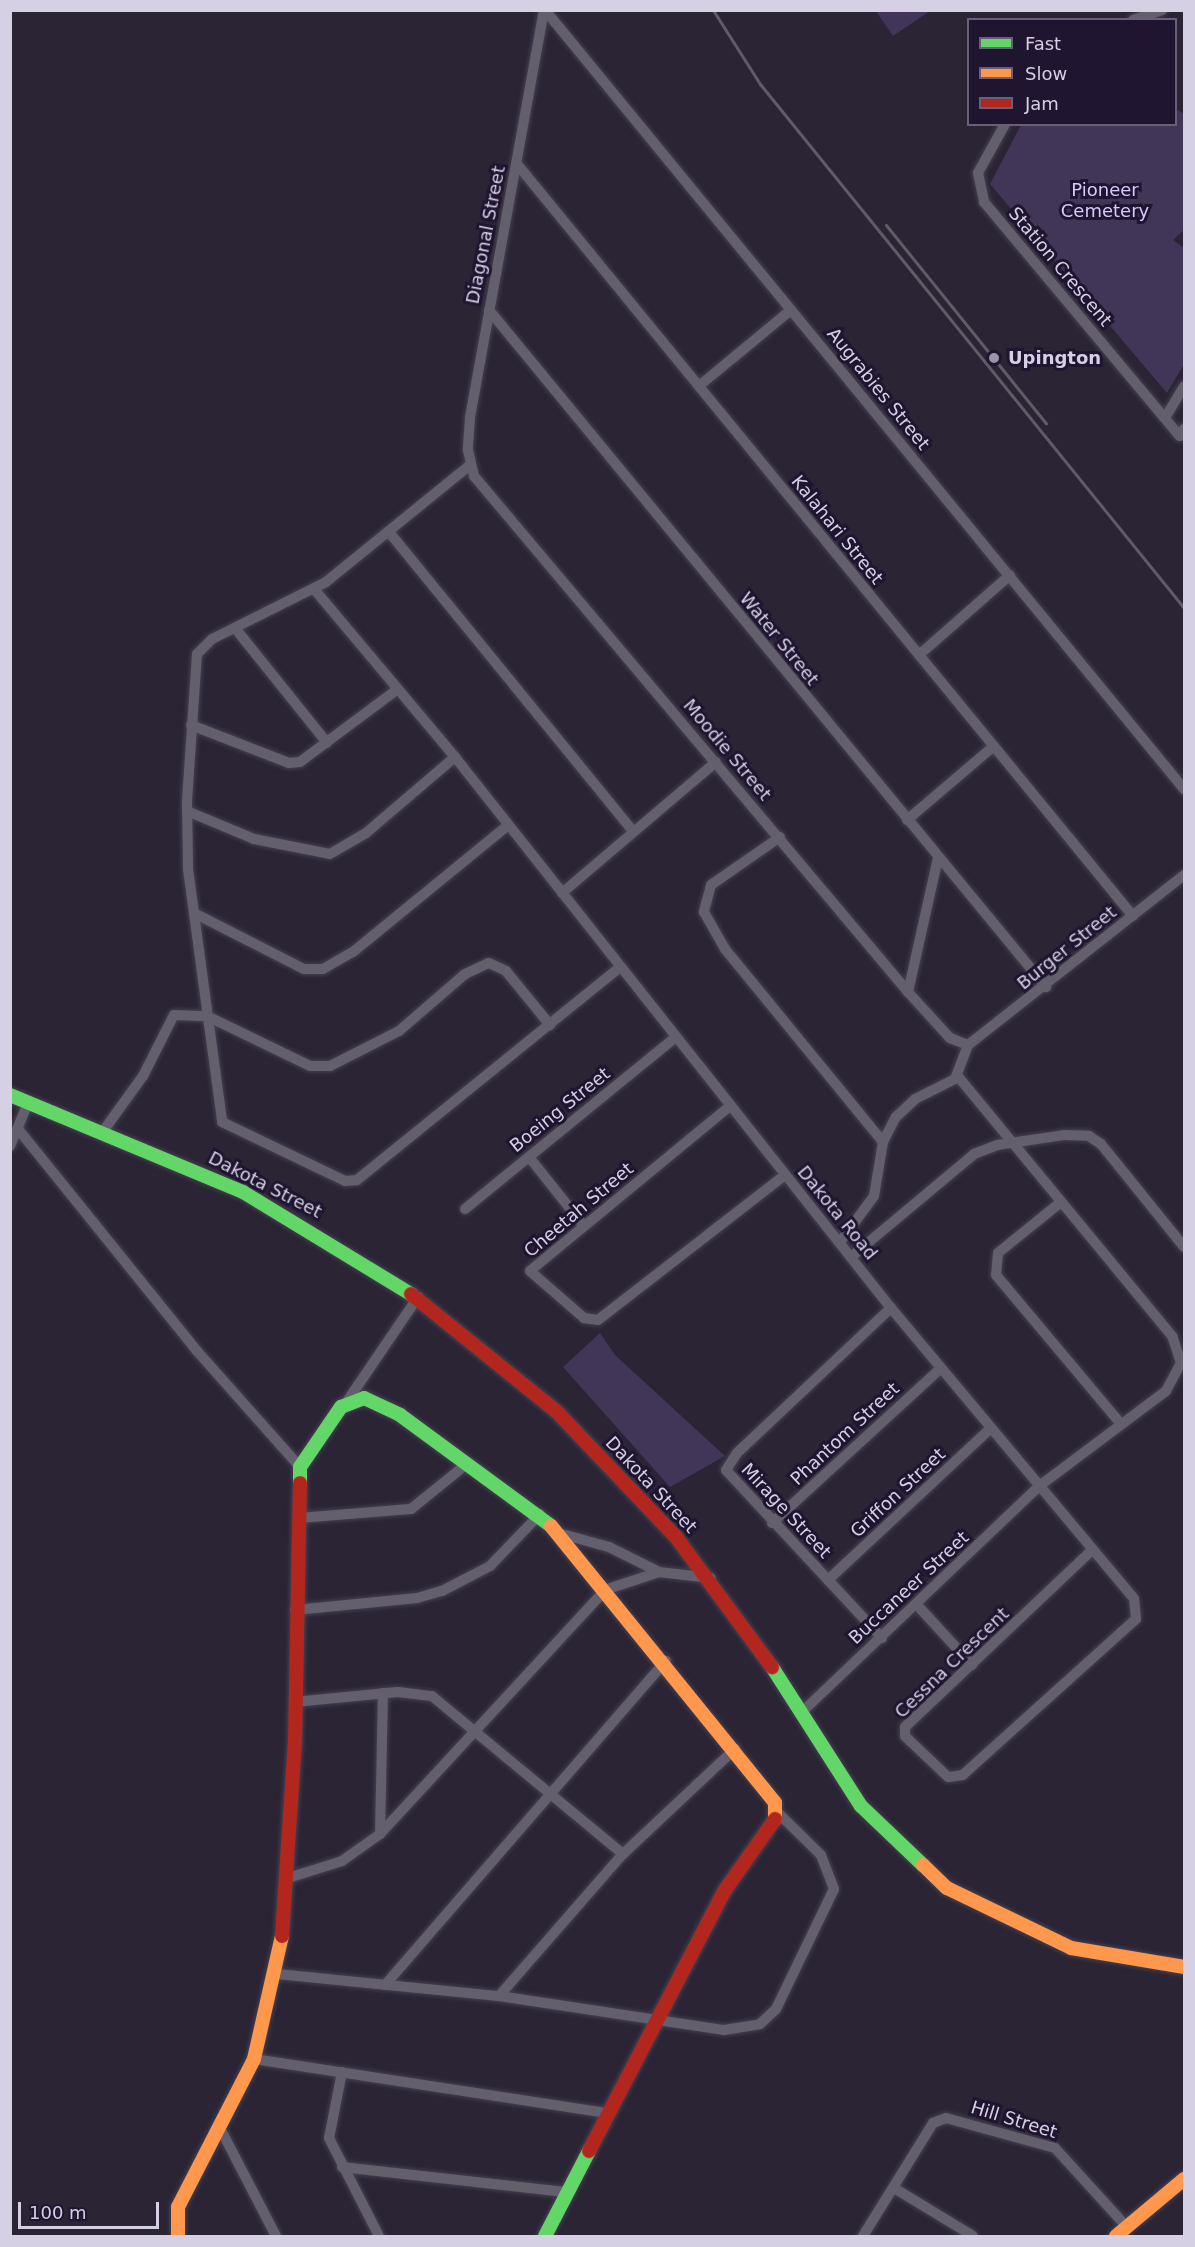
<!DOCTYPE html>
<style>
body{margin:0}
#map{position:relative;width:1195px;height:2247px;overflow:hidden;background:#2a2435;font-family:"DejaVu Sans",sans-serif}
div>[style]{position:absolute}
.green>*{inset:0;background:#413657}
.roads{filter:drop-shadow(0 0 2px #454050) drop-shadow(0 0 2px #454050)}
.street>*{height:10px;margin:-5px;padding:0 5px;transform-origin:5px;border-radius:5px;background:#635f6c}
.fast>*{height:14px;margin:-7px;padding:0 7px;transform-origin:7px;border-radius:7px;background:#63d668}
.slow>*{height:14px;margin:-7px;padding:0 7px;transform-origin:7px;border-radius:7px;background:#ff974d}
.jam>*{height:14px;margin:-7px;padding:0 7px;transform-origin:7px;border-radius:7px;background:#b3261e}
.rail>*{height:3px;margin:-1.5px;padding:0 1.5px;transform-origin:1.5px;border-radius:1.5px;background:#5f5b67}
.dots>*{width:16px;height:16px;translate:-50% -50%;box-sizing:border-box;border:3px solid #1f1531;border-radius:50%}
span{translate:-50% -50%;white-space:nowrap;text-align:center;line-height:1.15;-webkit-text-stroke:6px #1f1531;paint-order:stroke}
.park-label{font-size:18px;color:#d8c9fa}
.street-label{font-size:18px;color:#d5d0e3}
.poi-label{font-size:18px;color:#d5d0e3;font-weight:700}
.left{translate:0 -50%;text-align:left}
.frame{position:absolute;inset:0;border:12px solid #d5d0e3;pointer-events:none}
.legend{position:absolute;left:967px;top:18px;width:210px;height:108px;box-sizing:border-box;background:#1f1531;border:2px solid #686078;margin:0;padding:8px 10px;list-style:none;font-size:18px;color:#d5d0e3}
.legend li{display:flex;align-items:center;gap:12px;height:30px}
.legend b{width:30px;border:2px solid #686078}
.scale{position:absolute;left:18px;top:2202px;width:141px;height:27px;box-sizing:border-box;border:3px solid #d5d0e3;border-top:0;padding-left:8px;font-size:18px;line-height:21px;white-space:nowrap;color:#d5d0e3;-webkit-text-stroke:4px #1f1531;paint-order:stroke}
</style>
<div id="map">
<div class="green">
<i style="clip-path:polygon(876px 11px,930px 11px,893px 36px)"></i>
<i style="clip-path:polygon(1176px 109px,1184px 114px,1184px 230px,1173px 240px,1184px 248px,1184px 364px,1167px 393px,990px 184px,1021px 125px,1176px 124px)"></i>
<i style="clip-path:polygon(600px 1333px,615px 1355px,725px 1456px,670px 1487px,563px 1367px)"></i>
</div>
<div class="roads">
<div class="street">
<i style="left:544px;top:10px;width:415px;rotate:100.3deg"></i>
<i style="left:470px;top:418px;width:32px;rotate:94deg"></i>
<i style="left:468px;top:450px;width:27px;rotate:77deg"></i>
<i style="left:474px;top:476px;width:674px;rotate:49.93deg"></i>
<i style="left:908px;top:992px;width:62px;rotate:47.6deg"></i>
<i style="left:950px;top:1038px;width:19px;rotate:21deg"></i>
<i style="left:545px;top:10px;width:1008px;rotate:50.64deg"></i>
<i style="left:1133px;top:20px;width:31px;rotate:-19deg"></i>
<i style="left:1005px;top:124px;width:56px;rotate:118.9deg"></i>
<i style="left:978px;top:173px;width:30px;rotate:78deg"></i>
<i style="left:984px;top:202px;width:305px;rotate:50.1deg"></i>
<i style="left:1180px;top:436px;width:8px;rotate:-60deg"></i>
<i style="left:517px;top:164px;width:972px;rotate:50.68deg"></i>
<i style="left:489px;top:310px;width:877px;rotate:50.55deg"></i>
<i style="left:699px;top:386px;width:119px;rotate:-39.6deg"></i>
<i style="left:1165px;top:418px;width:37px;rotate:-59deg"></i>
<i style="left:470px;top:465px;width:186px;rotate:140.9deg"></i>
<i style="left:326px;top:582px;width:127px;rotate:153.4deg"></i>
<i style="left:212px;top:639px;width:21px;rotate:135deg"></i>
<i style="left:197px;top:654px;width:148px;rotate:93.9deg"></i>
<i style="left:187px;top:802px;width:67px;rotate:89.1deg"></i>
<i style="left:188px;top:869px;width:255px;rotate:82.3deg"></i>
<i style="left:222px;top:1122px;width:136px;rotate:25.6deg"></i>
<i style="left:345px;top:1181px;width:12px;rotate:-5deg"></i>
<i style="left:357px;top:1180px;width:337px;rotate:-39deg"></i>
<i style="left:389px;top:532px;width:387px;rotate:50.8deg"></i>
<i style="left:314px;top:589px;width:219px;rotate:50deg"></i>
<i style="left:455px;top:757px;width:703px;rotate:51.65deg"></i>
<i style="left:891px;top:1308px;width:379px;rotate:50.1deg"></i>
<i style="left:1134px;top:1599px;width:20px;rotate:84deg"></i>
<i style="left:1136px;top:1619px;width:233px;rotate:138deg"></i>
<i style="left:963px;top:1775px;width:15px;rotate:172deg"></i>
<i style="left:948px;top:1777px;width:59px;rotate:-136.4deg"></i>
<i style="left:905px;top:1736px;width:9px;rotate:-90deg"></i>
<i style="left:905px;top:1727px;width:257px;rotate:-43.4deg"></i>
<i style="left:235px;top:628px;width:147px;rotate:51.3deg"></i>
<i style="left:919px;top:655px;width:121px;rotate:-41.3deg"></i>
<i style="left:191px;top:725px;width:105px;rotate:21.2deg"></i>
<i style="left:289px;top:763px;width:11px;rotate:-5deg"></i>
<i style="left:300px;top:762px;width:122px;rotate:-36.7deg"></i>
<i style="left:187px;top:811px;width:73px;rotate:22.7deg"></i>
<i style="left:254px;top:839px;width:77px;rotate:11.2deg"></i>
<i style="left:330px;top:854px;width:42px;rotate:-30.3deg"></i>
<i style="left:366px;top:833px;width:117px;rotate:-40.5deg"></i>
<i style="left:907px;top:820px;width:114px;rotate:-40.4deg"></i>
<i style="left:780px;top:837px;width:84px;rotate:145.2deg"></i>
<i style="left:711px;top:885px;width:28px;rotate:105deg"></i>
<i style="left:704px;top:912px;width:43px;rotate:60.4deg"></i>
<i style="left:725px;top:949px;width:249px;rotate:50.7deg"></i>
<i style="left:562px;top:893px;width:202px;rotate:-40.4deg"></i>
<i style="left:194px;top:913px;width:123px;rotate:27deg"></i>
<i style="left:304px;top:969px;width:19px"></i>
<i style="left:323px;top:969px;width:34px;rotate:-30deg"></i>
<i style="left:353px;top:952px;width:199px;rotate:-39.3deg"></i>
<i style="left:908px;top:992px;width:137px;rotate:-77.4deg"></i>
<i style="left:968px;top:1045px;width:275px;rotate:-38.2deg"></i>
<i style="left:730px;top:1106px;width:259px;rotate:140.5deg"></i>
<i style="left:530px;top:1271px;width:72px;rotate:41deg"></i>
<i style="left:584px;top:1318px;width:14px;rotate:8deg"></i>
<i style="left:598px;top:1320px;width:237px;rotate:-37.8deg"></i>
<i style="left:18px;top:1129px;width:285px;rotate:51.1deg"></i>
<i style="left:197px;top:1351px;width:155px;rotate:48.4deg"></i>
<i style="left:104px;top:1130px;width:67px;rotate:-54.2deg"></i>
<i style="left:143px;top:1076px;width:68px;rotate:-63.1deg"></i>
<i style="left:174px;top:1015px;width:33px;rotate:2deg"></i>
<i style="left:207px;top:1016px;width:114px;rotate:25.9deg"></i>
<i style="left:310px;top:1066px;width:20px"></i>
<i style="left:330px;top:1066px;width:77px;rotate:-26.9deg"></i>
<i style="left:399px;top:1031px;width:87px;rotate:-40.8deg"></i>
<i style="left:465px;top:974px;width:26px;rotate:-25deg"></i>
<i style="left:489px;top:963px;width:19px;rotate:25deg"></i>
<i style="left:506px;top:971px;width:70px;rotate:50.8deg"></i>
<i style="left:10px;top:1146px;width:47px;rotate:-67.3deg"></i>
<i style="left:529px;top:1157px;width:88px;rotate:51.4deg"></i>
<i style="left:1061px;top:1202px;width:81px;rotate:141deg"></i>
<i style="left:998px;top:1253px;width:22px;rotate:95deg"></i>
<i style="left:996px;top:1275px;width:193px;rotate:50deg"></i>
<i style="left:465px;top:1209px;width:272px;rotate:-39.2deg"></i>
<i style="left:840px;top:1242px;width:57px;rotate:-53.5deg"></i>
<i style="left:874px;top:1196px;width:55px;rotate:-80.5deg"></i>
<i style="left:883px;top:1142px;width:28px;rotate:-63deg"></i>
<i style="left:896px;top:1117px;width:26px;rotate:-43deg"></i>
<i style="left:915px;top:1099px;width:45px;rotate:-26.6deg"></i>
<i style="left:955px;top:1079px;width:36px;rotate:-69deg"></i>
<i style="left:851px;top:1257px;width:160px;rotate:-39.9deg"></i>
<i style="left:974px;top:1154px;width:25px;rotate:-21deg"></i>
<i style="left:997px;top:1145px;width:69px;rotate:-8.4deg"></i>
<i style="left:1065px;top:1135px;width:24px;rotate:2deg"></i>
<i style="left:1089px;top:1136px;width:14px;rotate:34deg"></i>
<i style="left:1101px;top:1144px;width:132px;rotate:51.1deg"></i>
<i style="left:348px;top:1400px;width:125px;rotate:-55.8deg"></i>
<i style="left:299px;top:1518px;width:112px;rotate:-4.6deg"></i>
<i style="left:411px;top:1509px;width:73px;rotate:-38.9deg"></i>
<i style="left:772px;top:1523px;width:229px;rotate:-42.5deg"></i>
<i style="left:562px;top:1534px;width:49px;rotate:15.5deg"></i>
<i style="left:609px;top:1547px;width:56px;rotate:26.6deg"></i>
<i style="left:659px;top:1572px;width:52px;rotate:6.6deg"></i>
<i style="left:828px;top:1580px;width:221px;rotate:-43deg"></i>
<i style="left:918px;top:1606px;width:80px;rotate:47.5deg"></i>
<i style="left:295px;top:1610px;width:123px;rotate:-5.6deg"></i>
<i style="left:417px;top:1598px;width:26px;rotate:-16deg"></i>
<i style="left:442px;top:1591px;width:54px;rotate:-27.5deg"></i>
<i style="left:490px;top:1566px;width:72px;rotate:-46.1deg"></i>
<i style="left:882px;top:1638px;width:229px;rotate:-132.9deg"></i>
<i style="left:726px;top:1470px;width:20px;rotate:-57deg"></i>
<i style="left:737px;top:1453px;width:212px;rotate:-43.3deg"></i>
<i style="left:294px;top:1702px;width:104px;rotate:-5.5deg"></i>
<i style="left:398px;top:1692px;width:34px;rotate:7deg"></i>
<i style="left:432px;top:1696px;width:248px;rotate:39.6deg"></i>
<i style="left:802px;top:1712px;width:326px;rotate:-43.6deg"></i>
<i style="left:1038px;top:1487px;width:160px;rotate:-36.9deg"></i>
<i style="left:1166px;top:1391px;width:32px;rotate:-62deg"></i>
<i style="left:1181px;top:1363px;width:28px;rotate:-108deg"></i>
<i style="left:1172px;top:1336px;width:337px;rotate:-129.5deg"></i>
<i style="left:380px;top:1834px;width:141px;rotate:-88.8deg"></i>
<i style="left:285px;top:1879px;width:60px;rotate:-17.5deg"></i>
<i style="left:342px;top:1861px;width:47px;rotate:-35.4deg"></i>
<i style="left:380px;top:1834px;width:332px;rotate:-47.3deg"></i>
<i style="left:605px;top:1590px;width:57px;rotate:-18.4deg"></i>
<i style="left:277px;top:1974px;width:223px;rotate:5.7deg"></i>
<i style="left:499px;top:1996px;width:228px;rotate:8.6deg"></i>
<i style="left:724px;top:2030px;width:36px;rotate:-9deg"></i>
<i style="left:760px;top:2024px;width:22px;rotate:-43deg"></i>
<i style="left:776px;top:2009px;width:133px;rotate:-64.2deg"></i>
<i style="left:834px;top:1889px;width:36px;rotate:-111deg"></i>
<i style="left:821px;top:1855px;width:63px;rotate:-135.6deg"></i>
<i style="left:385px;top:1985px;width:429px;rotate:-49.1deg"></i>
<i style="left:499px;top:1996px;width:189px;rotate:-48.9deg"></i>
<i style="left:623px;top:1854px;width:154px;rotate:-43.2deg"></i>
<i style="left:254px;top:2059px;width:356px;rotate:8.7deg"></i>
<i style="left:342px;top:2072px;width:67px;rotate:101.1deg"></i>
<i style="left:329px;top:2138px;width:110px;rotate:63deg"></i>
<i style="left:221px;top:2130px;width:119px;rotate:62.6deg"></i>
<i style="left:342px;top:2167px;width:224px;rotate:6.4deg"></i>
<i style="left:894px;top:2188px;width:92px;rotate:31.3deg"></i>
<i style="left:863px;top:2236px;width:133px;rotate:-58.2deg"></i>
<i style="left:933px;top:2123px;width:14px;rotate:-21deg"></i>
<i style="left:946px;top:2118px;width:113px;rotate:15.4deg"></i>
<i style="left:1055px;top:2148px;width:107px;rotate:47.7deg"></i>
</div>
<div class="fast">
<i style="left:10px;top:1095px;width:252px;rotate:22.6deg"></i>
<i style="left:243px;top:1192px;width:197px;rotate:31.3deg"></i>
<i style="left:300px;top:1483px;width:16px;rotate:-90deg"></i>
<i style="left:300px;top:1467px;width:73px;rotate:-55.7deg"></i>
<i style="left:341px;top:1407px;width:25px;rotate:-21deg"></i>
<i style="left:364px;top:1398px;width:40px;rotate:25deg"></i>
<i style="left:400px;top:1415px;width:187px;rotate:36.3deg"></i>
<i style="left:772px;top:1667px;width:165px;rotate:57.4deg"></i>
<i style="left:861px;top:1806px;width:86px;rotate:43.6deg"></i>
<i style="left:545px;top:2236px;width:96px;rotate:-62.6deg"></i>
</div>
<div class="slow">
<i style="left:551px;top:1526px;width:356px;rotate:51deg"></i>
<i style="left:775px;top:1803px;width:16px;rotate:90deg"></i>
<i style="left:923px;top:1865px;width:33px;rotate:44deg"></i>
<i style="left:947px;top:1888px;width:138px;rotate:25.8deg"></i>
<i style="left:1071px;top:1948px;width:115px;rotate:9.5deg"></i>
<i style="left:178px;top:2236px;width:29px;rotate:-90deg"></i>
<i style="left:178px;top:2207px;width:166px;rotate:-62.8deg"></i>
<i style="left:254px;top:2059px;width:126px;rotate:-77.2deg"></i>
<i style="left:1116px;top:2236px;width:89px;rotate:-40deg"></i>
</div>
<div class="jam">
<i style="left:411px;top:1294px;width:188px;rotate:38.9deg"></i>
<i style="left:557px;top:1412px;width:173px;rotate:46.4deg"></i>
<i style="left:676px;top:1537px;width:162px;rotate:53.6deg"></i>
<i style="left:282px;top:1936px;width:194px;rotate:-86.2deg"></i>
<i style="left:295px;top:1742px;width:259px;rotate:-88.9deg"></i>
<i style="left:589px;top:2151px;width:294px;rotate:-62.5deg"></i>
<i style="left:725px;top:1890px;width:87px;rotate:-54.8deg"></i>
</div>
</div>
<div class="rail">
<i style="left:713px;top:10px;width:88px;rotate:57.6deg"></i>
<i style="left:760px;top:84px;width:674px;rotate:51.02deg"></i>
<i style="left:886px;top:225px;width:255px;rotate:51.1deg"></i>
</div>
<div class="dots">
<i style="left:994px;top:358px;background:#9994a6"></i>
</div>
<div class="park-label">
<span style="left:1105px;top:201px">Pioneer<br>Cemetery</span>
</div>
<div class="street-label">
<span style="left:486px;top:235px;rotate:-79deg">Diagonal Street</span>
<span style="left:1060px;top:267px;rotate:50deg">Station Crescent</span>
<span style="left:878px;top:389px;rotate:51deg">Augrabies Street</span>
<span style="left:837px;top:530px;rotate:51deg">Kalahari Street</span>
<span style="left:779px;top:639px;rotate:51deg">Water Street</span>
<span style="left:727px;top:750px;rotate:50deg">Moodie Street</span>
<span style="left:1067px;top:948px;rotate:-39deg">Burger Street</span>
<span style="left:560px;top:1110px;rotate:-39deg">Boeing Street</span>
<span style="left:265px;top:1185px;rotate:27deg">Dakota Street</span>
<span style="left:579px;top:1210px;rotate:-40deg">Cheetah Street</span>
<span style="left:837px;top:1213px;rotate:51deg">Dakota Road</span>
<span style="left:845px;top:1434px;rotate:-43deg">Phantom Street</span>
<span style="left:651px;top:1485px;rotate:47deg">Dakota Street</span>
<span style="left:898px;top:1493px;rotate:-43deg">Griffon Street</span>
<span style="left:786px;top:1511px;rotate:47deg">Mirage Street</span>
<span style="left:909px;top:1588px;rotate:-43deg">Buccaneer Street</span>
<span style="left:952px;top:1663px;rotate:-44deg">Cessna Crescent</span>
<span style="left:1014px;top:2120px;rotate:17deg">Hill Street</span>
</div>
<div class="poi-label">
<span class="left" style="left:1008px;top:358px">Upington</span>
</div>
<div class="frame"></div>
<ul class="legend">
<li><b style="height:8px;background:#63d668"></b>Fast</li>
<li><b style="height:8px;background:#ff974d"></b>Slow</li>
<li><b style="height:8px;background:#b3261e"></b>Jam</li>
</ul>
<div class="scale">100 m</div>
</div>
